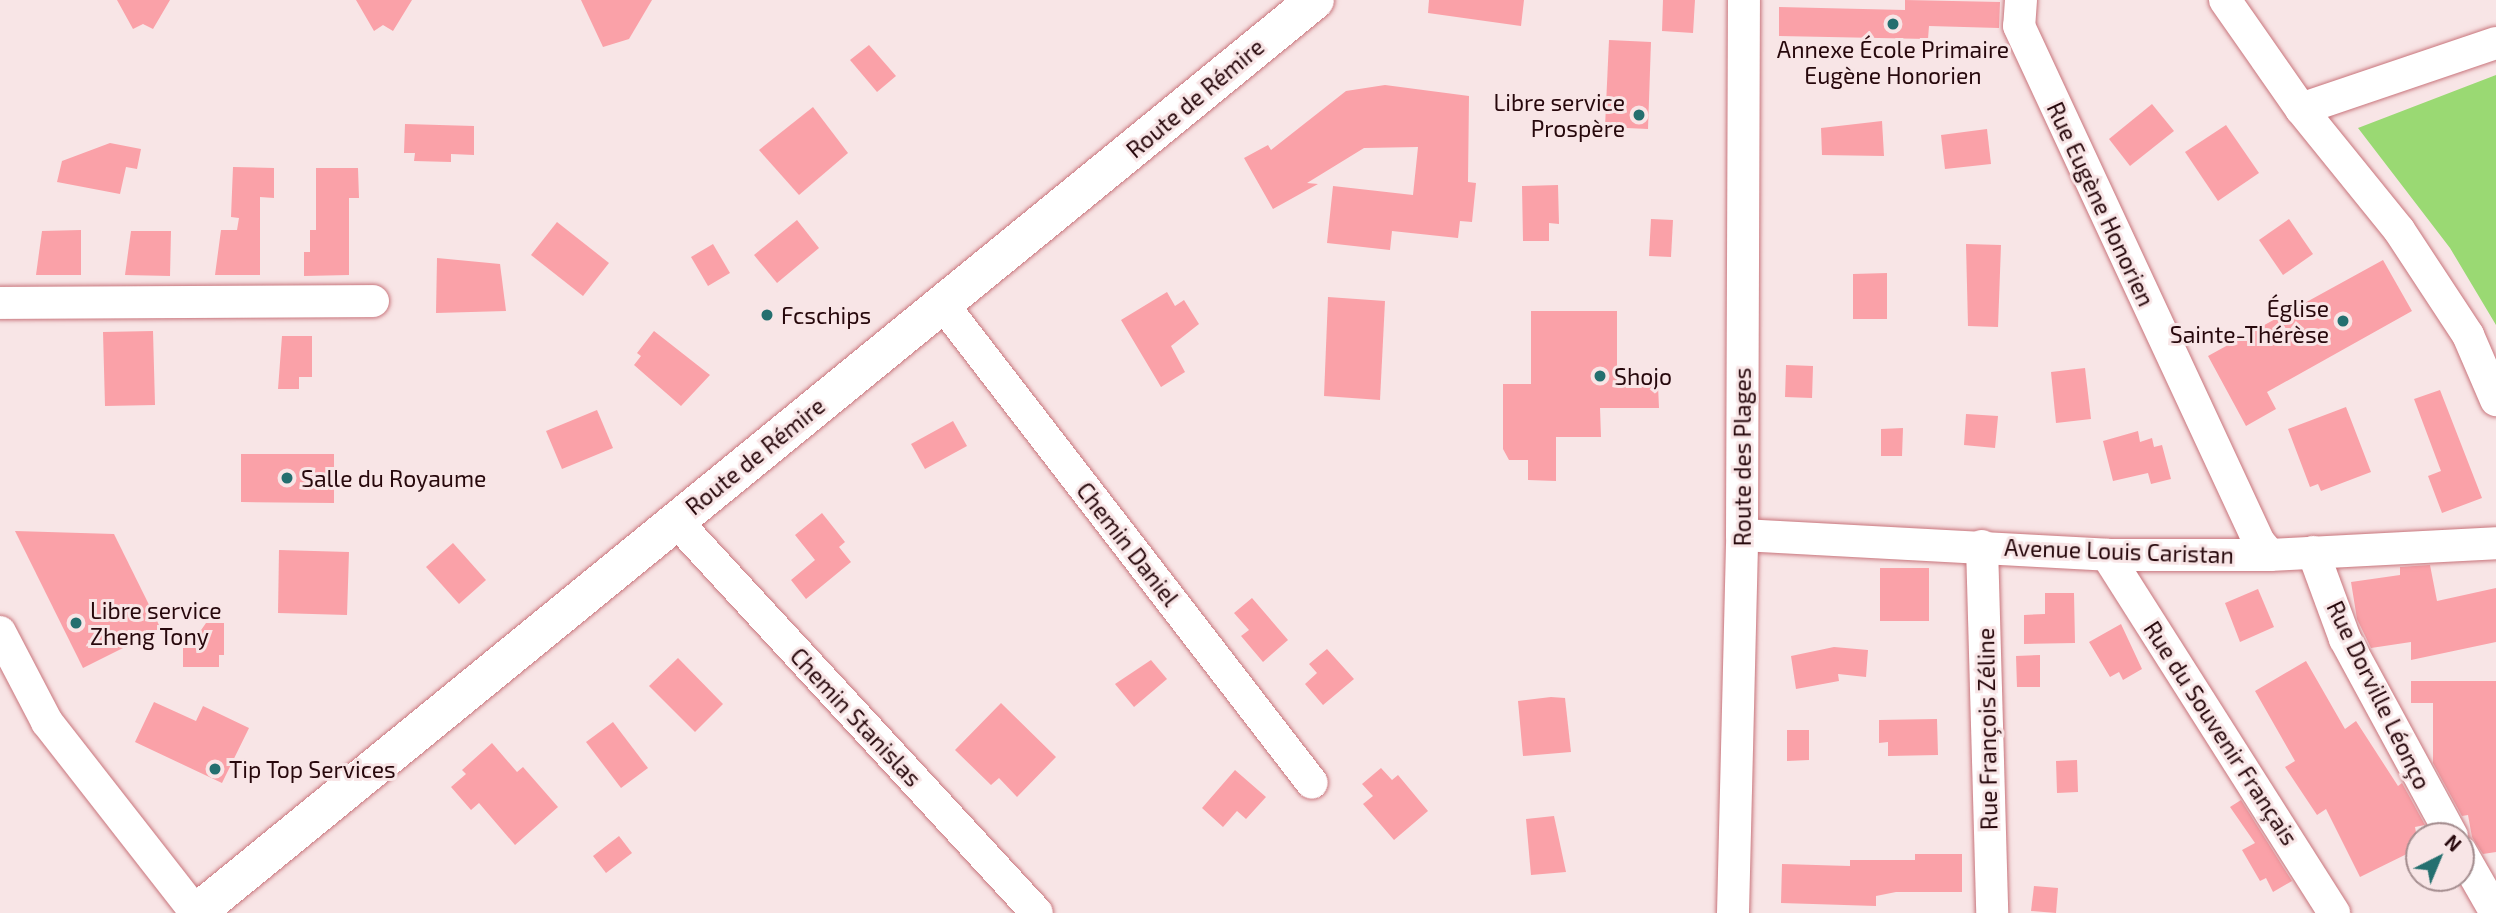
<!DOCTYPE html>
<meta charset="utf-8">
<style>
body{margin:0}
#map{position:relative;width:2496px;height:913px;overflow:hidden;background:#f8e5e6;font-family:"Exo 2",sans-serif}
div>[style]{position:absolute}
.green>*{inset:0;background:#9ad973}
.building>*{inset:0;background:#faa1a8}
.roads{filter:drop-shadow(0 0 2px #c8757c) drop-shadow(0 0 2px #c8757c)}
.minor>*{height:32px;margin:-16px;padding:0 16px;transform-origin:16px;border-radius:16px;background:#fff}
.major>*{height:38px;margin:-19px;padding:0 19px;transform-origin:19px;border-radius:19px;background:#fff}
.dots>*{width:19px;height:19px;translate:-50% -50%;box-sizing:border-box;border:4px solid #f8e5e6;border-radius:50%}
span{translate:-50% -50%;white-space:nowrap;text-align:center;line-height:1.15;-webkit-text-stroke:6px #f8e5e6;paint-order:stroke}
.poi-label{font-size:23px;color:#27080c}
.right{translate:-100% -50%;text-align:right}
.left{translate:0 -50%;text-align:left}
.street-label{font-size:23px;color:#27080c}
.north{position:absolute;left:2405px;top:822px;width:70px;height:70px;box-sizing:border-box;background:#f8e5e6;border:2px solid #a48d8f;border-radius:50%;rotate:43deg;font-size:19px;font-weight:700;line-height:28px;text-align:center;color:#27080c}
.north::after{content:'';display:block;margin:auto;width:24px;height:32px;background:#246f6f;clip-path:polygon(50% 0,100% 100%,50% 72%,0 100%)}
</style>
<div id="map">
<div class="green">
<i style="clip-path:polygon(2496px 75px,2496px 325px,2450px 248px,2358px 128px)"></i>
</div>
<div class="building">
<i style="clip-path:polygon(117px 0,170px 0,153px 29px,143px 24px,133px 29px)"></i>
<i style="clip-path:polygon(356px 0,412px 0,393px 31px,383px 25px,374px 31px)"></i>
<i style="clip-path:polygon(581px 0,652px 0,629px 39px,603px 47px)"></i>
<i style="clip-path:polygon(1429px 0,1524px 0,1521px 26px,1428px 13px)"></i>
<i style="clip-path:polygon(1663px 0,1695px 0,1693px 33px,1662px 31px)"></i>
<i style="clip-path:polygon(1905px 0,2000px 2px,1999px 28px,1929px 26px,1928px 39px,1779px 36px,1779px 7px,1905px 10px)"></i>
<i style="clip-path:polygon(1609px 40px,1651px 42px,1648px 129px,1605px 127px)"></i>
<i style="clip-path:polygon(869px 45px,896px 76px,877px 92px,850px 60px)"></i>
<i style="clip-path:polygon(1385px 85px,1469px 96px,1468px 182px,1476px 183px,1472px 222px,1460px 221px,1458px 238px,1392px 231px,1390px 250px,1327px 243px,1333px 186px,1413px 195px,1418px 147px,1364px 148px,1307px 183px,1318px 184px,1273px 209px,1244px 158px,1268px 145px,1271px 150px,1346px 91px)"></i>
<i style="clip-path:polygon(2152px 104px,2174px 131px,2130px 166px,2109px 139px)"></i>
<i style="clip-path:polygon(813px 107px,848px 153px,799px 195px,759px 150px)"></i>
<i style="clip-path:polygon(1882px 121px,1884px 156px,1822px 155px,1821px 128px)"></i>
<i style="clip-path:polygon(405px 124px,474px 126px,474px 155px,451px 154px,451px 162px,414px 161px,415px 153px,404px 153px)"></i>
<i style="clip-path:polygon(2226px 125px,2259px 173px,2218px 201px,2185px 152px)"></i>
<i style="clip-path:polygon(1987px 129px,1991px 164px,1945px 169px,1941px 135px)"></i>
<i style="clip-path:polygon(110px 143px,141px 149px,137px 169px,126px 167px,120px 194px,57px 182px,62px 161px)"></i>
<i style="clip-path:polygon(233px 167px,274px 168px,274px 198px,260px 197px,260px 275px,215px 275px,221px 230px,237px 230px,239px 218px,231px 217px)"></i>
<i style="clip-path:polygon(316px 168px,358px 168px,359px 198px,349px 198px,349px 275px,304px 276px,304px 252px,310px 252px,310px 230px,316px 230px)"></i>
<i style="clip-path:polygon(1558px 185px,1559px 224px,1549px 223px,1549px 241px,1523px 241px,1522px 186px)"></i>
<i style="clip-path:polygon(1651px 219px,1673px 220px,1671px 257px,1649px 256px)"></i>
<i style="clip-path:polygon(2289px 219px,2313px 254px,2283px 275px,2259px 240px)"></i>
<i style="clip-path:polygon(797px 220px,819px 248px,777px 283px,754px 255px)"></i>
<i style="clip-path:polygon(557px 222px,609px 263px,583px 296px,531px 255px)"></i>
<i style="clip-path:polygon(81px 230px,81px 275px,36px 275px,42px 231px)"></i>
<i style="clip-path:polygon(131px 231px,171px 231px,170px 276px,125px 275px)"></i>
<i style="clip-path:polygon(713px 244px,730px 273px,708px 286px,691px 257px)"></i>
<i style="clip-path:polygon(1966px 244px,2001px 245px,1998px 327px,1968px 326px)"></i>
<i style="clip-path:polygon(437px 258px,500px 264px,506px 311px,436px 313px)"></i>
<i style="clip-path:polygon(2383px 260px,2412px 311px,2267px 392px,2276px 409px,2246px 426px,2208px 356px)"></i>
<i style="clip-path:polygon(1887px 273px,1887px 319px,1853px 319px,1853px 274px)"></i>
<i style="clip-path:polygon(1167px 292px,1175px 306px,1184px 300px,1199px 324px,1171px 346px,1185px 372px,1161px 387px,1121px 320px)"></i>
<i style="clip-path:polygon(1328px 297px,1385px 301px,1380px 400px,1324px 396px)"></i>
<i style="clip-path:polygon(1531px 311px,1617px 311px,1617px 385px,1658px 385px,1659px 408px,1600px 408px,1601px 437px,1556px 437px,1556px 481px,1528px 480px,1528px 460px,1509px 460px,1503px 449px,1503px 384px,1531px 384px)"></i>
<i style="clip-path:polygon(153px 331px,155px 405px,105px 406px,103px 332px)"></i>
<i style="clip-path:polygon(654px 331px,710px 375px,681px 406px,634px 365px,641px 356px,637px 353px)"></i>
<i style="clip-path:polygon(282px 336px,312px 336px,312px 377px,299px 377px,299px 389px,278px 389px)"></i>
<i style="clip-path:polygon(1786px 365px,1813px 366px,1812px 398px,1785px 397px)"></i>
<i style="clip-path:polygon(2085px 368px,2091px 419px,2056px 423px,2051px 372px)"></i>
<i style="clip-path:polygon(2440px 390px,2482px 498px,2442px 513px,2428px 476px,2441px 471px,2414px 399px)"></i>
<i style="clip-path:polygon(2346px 407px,2371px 472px,2321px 491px,2318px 484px,2310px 487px,2288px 429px)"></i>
<i style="clip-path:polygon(597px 410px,613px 448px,562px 469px,546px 431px)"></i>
<i style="clip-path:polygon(1966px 414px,1998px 416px,1995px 448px,1964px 445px)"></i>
<i style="clip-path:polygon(953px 421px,967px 446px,925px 469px,911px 444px)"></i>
<i style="clip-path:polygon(1903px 428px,1902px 456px,1881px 456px,1881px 429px)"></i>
<i style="clip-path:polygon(2138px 431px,2140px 442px,2152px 438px,2154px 447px,2162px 445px,2171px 479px,2151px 484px,2148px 473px,2113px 481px,2103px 441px)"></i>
<i style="clip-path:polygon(241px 454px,334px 454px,334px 503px,241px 502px)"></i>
<i style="clip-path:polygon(822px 513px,845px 542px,839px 547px,851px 562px,806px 599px,791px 580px,815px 560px,795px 535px)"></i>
<i style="clip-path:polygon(15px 531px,114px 534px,161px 629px,83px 668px)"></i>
<i style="clip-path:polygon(453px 543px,486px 580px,459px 604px,426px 567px)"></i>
<i style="clip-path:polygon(279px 550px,349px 552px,347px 615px,278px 613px)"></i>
<i style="clip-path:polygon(2430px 565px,2437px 601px,2496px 588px,2496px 642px,2411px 660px,2411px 642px,2371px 648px,2357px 619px,2351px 582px,2400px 575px,2400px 567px)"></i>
<i style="clip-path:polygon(1880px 568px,1929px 568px,1929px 621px,1880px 621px)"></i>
<i style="clip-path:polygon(2258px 589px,2274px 627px,2240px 642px,2225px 603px)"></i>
<i style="clip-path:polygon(2045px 593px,2074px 593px,2075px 643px,2024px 644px,2024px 615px,2045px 614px)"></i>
<i style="clip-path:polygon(1252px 598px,1288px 640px,1263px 662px,1241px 636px,1249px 630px,1234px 613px)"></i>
<i style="clip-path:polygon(206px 623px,224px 623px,224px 655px,219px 655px,219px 667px,183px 667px,183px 633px,199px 633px)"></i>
<i style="clip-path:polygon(2121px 624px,2142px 669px,2123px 680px,2119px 672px,2110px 677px,2089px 642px)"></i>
<i style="clip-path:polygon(1834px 647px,1868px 650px,1866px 677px,1838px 674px,1839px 681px,1796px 689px,1791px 656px)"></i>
<i style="clip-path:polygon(1327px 649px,1354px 679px,1323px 705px,1305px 684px,1317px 673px,1309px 664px)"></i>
<i style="clip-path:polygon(2040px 655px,2040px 687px,2017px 687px,2016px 656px)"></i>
<i style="clip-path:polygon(678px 658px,723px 704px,695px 732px,649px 686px)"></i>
<i style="clip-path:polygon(1151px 660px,1167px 679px,1134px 707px,1115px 684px)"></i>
<i style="clip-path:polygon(2306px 661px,2345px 729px,2356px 721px,2398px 786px,2402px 783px,2425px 825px,2415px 827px,2419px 848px,2360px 877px,2326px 809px,2317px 815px,2285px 767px,2295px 761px,2255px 691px)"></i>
<i style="clip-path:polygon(2411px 681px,2496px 681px,2496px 852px,2483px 854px,2472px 837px,2468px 815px,2462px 816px,2433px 763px,2433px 703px,2411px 703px)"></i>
<i style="clip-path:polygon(1551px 697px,1565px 698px,1571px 752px,1523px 756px,1518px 701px)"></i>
<i style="clip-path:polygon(154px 702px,196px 721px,203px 706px,249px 728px,222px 783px,135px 742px)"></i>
<i style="clip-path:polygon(1001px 703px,1056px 757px,1017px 797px,999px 778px,991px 785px,955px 750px)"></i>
<i style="clip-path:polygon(1937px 719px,1938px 755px,1888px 756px,1888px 742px,1879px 743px,1879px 720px)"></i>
<i style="clip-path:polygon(613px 722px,648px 768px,621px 788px,586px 742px)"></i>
<i style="clip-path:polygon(1787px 730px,1809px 730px,1809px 760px,1787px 761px)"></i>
<i style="clip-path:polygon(492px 743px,517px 772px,523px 767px,558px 807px,515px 845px,479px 803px,471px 810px,451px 787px,466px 774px,462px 770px)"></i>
<i style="clip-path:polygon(2077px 760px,2078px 792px,2057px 793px,2056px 761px)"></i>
<i style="clip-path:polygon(1381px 768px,1392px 780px,1398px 775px,1428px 811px,1394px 840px,1363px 804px,1373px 796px,1362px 784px)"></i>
<i style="clip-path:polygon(1235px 770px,1266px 797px,1246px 819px,1237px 811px,1223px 827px,1202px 808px)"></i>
<i style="clip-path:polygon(2241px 800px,2292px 881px,2273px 892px,2266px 878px,2260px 881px,2242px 850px,2255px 843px,2230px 807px)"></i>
<i style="clip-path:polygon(1554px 816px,1566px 872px,1531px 875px,1526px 819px)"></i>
<i style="clip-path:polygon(619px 836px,632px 853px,606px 873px,593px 856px)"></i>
<i style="clip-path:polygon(1915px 854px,1962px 854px,1962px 892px,1896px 892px,1876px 896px,1876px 906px,1781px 903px,1782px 864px,1850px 866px,1850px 860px,1915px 860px)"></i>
<i style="clip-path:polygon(2034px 886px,2058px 888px,2056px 913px,2031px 911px)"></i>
</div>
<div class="roads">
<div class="minor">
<i style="left:2021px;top:0;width:26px;rotate:94deg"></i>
<i style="left:2019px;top:26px;width:569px;rotate:65.06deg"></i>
<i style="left:2259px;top:542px;width:17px;rotate:50deg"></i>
<i style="left:2225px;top:0;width:133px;rotate:55.1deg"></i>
<i style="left:2301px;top:109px;width:156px;rotate:51deg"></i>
<i style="left:2399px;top:230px;width:126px;rotate:56.7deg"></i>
<i style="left:2468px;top:335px;width:71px;rotate:66.7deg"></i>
<i style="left:2301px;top:109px;width:206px;rotate:-18.7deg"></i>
<i style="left:0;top:303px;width:373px;rotate:-0.3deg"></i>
<i style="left:944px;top:306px;width:602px;rotate:52.35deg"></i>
<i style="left:675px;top:520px;width:534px;rotate:47.35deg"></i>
<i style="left:1742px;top:535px;width:366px;rotate:3.1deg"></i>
<i style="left:2107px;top:555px;width:163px"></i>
<i style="left:2270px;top:555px;width:226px;rotate:-3deg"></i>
<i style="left:1982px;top:546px;width:367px;rotate:88.4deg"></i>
<i style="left:2313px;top:552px;width:93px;rotate:69.8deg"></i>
<i style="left:2345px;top:639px;width:224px;rotate:61.5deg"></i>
<i style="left:2107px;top:555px;width:424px;rotate:57.6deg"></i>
<i style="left:0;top:632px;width:102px;rotate:62.4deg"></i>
<i style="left:47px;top:722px;width:242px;rotate:52deg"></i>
<i style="left:2461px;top:852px;width:70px;rotate:60.2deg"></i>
<i style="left:1733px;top:913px;width:378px;rotate:-88.6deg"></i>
<i style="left:1742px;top:535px;width:535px;rotate:-89.79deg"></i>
</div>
<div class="major">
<i style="left:196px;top:913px;width:1444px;rotate:-39.21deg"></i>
</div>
</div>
<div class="dots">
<i style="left:1893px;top:24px;background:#246f6f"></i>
<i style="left:1639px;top:115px;background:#246f6f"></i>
<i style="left:767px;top:315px;background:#246f6f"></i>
<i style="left:2343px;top:321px;background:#246f6f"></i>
<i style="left:1600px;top:376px;background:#246f6f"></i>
<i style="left:287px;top:478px;background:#246f6f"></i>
<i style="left:76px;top:623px;background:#246f6f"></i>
<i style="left:215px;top:769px;background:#246f6f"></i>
</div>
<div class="poi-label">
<span style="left:1893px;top:62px">Annexe École Primaire<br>Eugène Honorien</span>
<span class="right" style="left:1625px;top:115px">Libre service<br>Prospère</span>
<span class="right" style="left:2329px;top:321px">Église<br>Sainte-Thérèse</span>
<span class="left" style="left:781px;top:315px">Fcschips</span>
<span class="left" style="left:1614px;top:376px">Shojo</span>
<span class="left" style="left:301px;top:478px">Salle du Royaume</span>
<span class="left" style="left:90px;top:623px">Libre service<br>Zheng Tony</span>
<span class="left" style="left:229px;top:769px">Tip Top Services</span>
</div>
<div class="street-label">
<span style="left:1195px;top:98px;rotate:-40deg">Route de Rémire</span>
<span style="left:2101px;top:204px;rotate:65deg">Rue Eugène Honorien</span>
<span style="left:755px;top:456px;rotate:-39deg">Route de Rémire</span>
<span style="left:1742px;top:457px;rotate:-90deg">Route des Plages</span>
<span style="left:1128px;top:544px;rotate:52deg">Chemin Daniel</span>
<span style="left:2119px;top:551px;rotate:2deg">Avenue Louis Caristan</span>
<span style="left:2379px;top:695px;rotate:64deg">Rue Dorville Léonço</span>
<span style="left:856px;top:717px;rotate:47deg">Chemin Stanislas</span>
<span style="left:1987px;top:729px;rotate:-91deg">Rue François Zéline</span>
<span style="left:2221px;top:733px;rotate:57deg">Rue du Souvenir Français</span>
</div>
<div class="north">N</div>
</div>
